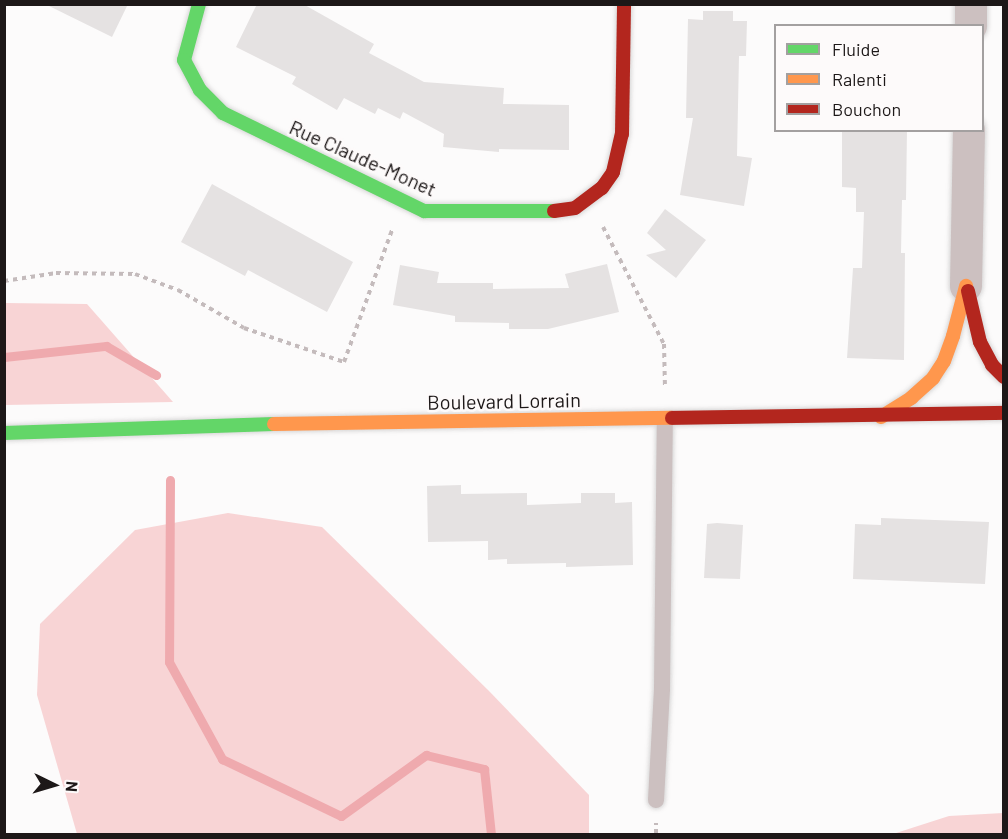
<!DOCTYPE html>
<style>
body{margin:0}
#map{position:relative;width:1008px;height:839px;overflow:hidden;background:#fcfbfb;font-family:Barlow,sans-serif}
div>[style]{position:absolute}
.green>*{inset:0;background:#f8d4d5}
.stream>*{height:9px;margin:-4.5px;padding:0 4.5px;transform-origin:4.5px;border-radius:4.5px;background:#efaaae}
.building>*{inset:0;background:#e5e2e2}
.path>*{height:4px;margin-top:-2px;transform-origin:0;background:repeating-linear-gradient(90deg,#c4bbbc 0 4.5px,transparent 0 9px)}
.roads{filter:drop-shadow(0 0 2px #d8d7d7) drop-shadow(0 0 2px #d8d7d7)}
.lane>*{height:16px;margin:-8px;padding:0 8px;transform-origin:8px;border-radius:8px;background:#ccc0c0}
.street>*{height:32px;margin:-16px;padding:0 16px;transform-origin:16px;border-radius:16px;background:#ccc0c0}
.fast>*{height:14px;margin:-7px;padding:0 7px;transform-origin:7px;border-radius:7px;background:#63d668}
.slow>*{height:14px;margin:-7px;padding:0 7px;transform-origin:7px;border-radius:7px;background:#ff974d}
.jam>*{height:14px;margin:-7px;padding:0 7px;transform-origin:7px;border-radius:7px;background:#b3261e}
span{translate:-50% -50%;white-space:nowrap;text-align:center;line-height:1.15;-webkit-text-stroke:5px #fdfafa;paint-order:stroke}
.street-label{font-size:20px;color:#1d1818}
.frame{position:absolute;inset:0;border:6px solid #1d1818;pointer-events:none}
.legend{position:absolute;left:774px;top:24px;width:210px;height:108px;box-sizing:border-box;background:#fdfafa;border:2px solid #a3a0a0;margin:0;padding:8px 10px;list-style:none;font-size:18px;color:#1d1818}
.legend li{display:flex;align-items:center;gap:12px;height:30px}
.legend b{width:30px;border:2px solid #a3a0a0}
.north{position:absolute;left:24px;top:755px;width:60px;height:60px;-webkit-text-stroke:4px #fdfafa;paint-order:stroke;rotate:95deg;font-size:16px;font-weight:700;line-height:24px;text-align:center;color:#1d1818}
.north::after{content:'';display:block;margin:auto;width:21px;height:27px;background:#1d1818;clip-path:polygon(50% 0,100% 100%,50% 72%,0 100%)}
</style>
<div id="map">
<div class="green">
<i style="clip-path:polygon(5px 303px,87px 304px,173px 402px,5px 405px)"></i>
<i style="clip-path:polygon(228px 513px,322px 527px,489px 691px,589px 795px,589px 834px,77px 834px,37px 695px,40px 624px,135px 530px)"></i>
<i style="clip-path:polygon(1003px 813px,1003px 834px,893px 834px,949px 816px)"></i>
</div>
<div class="stream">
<i style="left:4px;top:357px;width:103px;rotate:-6.2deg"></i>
<i style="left:106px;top:346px;width:58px;rotate:30.1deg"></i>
<i style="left:170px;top:480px;width:182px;rotate:90.3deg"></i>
<i style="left:169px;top:662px;width:111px;rotate:61.3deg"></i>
<i style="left:222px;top:759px;width:132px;rotate:25.6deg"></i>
<i style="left:341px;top:816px;width:105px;rotate:-35.7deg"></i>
<i style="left:426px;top:755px;width:60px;rotate:13.6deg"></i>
<i style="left:484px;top:769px;width:65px;rotate:83.9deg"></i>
</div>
<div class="building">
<i style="clip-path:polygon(45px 4px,128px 4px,112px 37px)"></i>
<i style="clip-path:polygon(257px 4px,303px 4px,374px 44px,369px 53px,424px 82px,504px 88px,503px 104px,569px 105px,569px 150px,499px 149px,499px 152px,443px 147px,444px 134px,403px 112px,400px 119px,378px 108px,375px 114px,344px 98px,337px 110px,292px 84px,296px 77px,236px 47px)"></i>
<i style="clip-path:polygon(703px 11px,733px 11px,733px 21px,747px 21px,746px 56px,739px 56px,737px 156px,752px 158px,744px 206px,680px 195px,693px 118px,686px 118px,688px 19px,703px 20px)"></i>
<i style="clip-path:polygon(842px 130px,907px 130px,906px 200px,902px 200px,901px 253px,905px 253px,904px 360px,847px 358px,853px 268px,862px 268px,864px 212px,856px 212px,856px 188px,842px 187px)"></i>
<i style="clip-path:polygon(212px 184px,353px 262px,327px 312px,248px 270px,245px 276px,181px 242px)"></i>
<i style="clip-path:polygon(665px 209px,706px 240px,676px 278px,646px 255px,666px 250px,647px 233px)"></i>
<i style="clip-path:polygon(607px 264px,619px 312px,548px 329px,509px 329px,509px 323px,455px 322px,455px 316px,393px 305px,400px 265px,439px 272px,437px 283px,493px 283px,493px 289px,569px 288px,565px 274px)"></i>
<i style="clip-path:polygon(461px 485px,461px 494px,527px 493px,527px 505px,581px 503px,581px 493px,615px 493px,615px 503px,632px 502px,633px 565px,566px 567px,566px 563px,507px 564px,507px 559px,488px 560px,488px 541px,428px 542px,427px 486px)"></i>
<i style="clip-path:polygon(881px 518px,989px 522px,985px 584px,853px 579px,855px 524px,881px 525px)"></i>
<i style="clip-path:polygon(717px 523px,743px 525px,740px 579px,704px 578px,707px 524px)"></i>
</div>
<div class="path">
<i style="left:603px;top:227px;width:132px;rotate:62.5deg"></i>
<i style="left:664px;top:344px;width:44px;rotate:88.7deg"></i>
<i style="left:4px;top:281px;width:53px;rotate:-8.7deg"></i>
<i style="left:56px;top:273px;width:79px;rotate:0.7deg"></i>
<i style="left:135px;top:274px;width:46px;rotate:20.4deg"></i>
<i style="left:178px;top:290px;width:76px;rotate:29.9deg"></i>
<i style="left:244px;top:328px;width:106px;rotate:18.8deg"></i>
<i style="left:344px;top:362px;width:140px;rotate:-70deg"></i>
<i style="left:656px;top:834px;width:11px;rotate:-90deg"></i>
</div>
<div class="roads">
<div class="lane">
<i style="left:656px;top:800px;width:111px;rotate:-86.9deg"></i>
<i style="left:662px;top:689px;width:270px;rotate:-89.4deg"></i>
</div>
<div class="street">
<i style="left:971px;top:26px;width:22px;rotate:-90deg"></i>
<i style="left:966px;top:286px;width:156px;rotate:-88.9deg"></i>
</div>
<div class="fast">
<i style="left:199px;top:4px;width:58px;rotate:105deg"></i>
<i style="left:184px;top:60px;width:34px;rotate:62deg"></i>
<i style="left:200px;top:90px;width:33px;rotate:45deg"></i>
<i style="left:223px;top:113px;width:224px;rotate:26deg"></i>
<i style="left:424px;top:211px;width:130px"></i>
<i style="left:4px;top:433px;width:270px;rotate:-1.9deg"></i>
</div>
<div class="slow">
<i style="left:881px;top:417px;width:36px;rotate:-32deg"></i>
<i style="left:911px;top:398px;width:30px;rotate:-42deg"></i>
<i style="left:933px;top:378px;width:20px;rotate:-57deg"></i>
<i style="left:944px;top:361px;width:27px;rotate:-70deg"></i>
<i style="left:953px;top:336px;width:52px;rotate:-75.4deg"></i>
<i style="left:274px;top:424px;width:398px;rotate:-0.9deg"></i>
</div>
<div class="jam">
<i style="left:554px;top:211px;width:21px;rotate:-8deg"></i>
<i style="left:575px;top:208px;width:34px;rotate:-37deg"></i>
<i style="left:602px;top:188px;width:19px;rotate:-55deg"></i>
<i style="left:613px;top:172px;width:39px;rotate:-77deg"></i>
<i style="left:622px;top:134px;width:130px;rotate:-89.1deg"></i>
<i style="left:968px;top:291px;width:52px;rotate:76.8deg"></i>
<i style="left:980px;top:342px;width:26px;rotate:62deg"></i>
<i style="left:992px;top:365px;width:17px;rotate:45deg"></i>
<i style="left:672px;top:418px;width:332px;rotate:-0.9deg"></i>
</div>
</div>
<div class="street-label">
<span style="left:363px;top:158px;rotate:24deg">Rue Claude-Monet</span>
<span style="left:504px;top:401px;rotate:-1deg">Boulevard Lorrain</span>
</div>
<div class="frame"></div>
<ul class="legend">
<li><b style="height:8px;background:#63d668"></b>Fluide</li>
<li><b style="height:8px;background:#ff974d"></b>Ralenti</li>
<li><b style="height:8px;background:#b3261e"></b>Bouchon</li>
</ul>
<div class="north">N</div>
</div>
